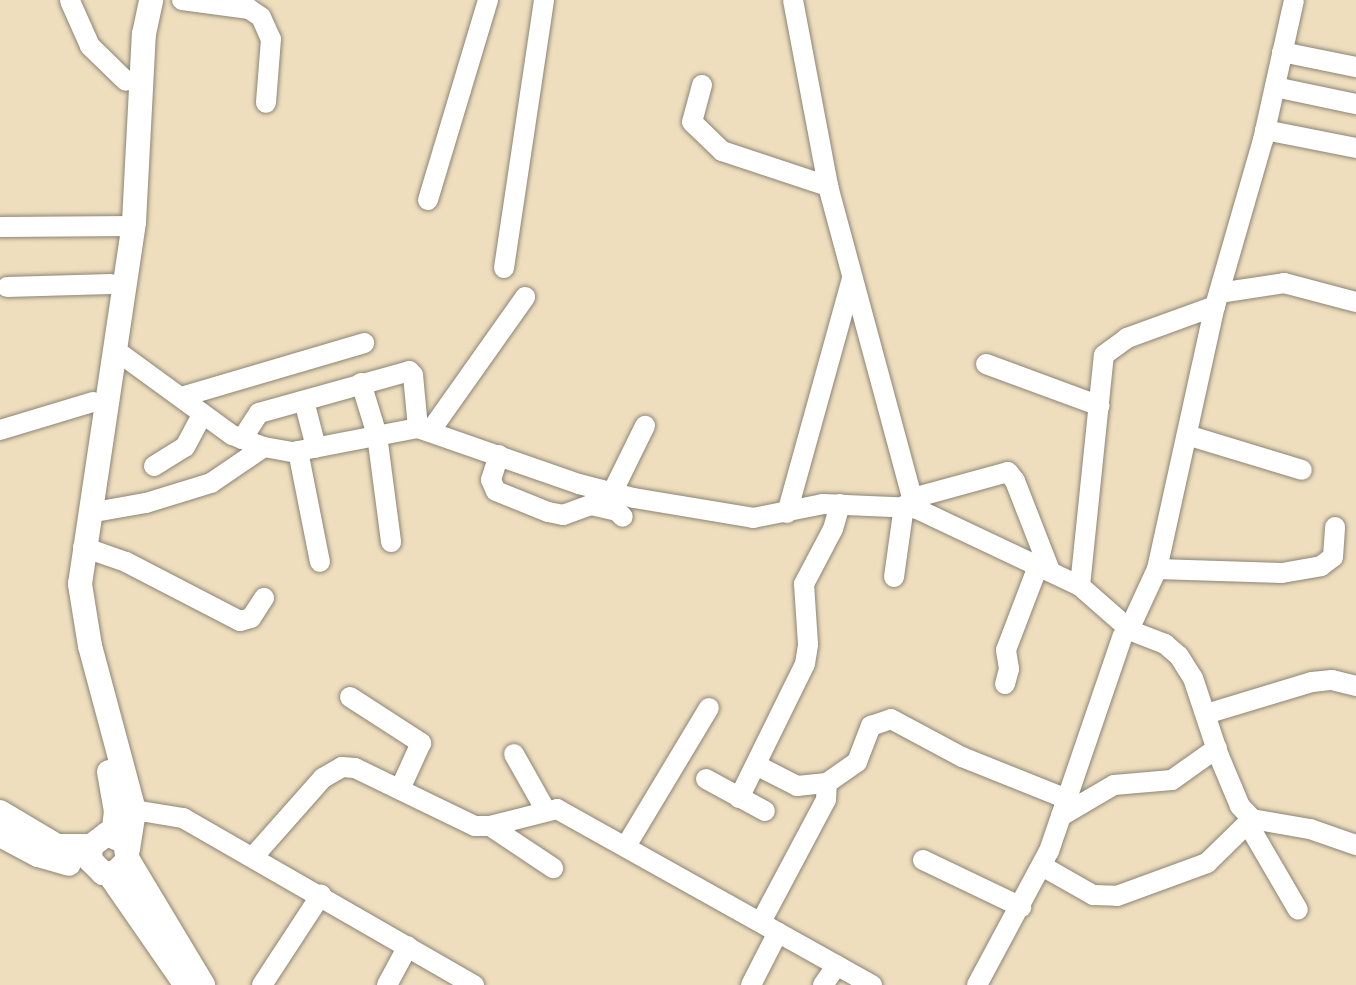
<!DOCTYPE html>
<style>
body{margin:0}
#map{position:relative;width:1356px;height:985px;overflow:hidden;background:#eedebe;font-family:"Patrick Hand",sans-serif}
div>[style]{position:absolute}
.roads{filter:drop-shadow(0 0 2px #8c8474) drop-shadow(0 0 2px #8c8474)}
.minor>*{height:20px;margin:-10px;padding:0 10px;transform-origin:10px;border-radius:10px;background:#fff}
.major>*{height:24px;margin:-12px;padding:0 12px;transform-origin:12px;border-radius:12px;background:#fff}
span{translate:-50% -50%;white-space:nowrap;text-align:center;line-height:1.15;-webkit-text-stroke:4.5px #f7f3e8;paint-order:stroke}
</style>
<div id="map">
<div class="roads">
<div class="minor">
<i style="left:182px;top:0;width:68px;rotate:7.7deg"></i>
<i style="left:249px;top:9px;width:14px;rotate:34deg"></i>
<i style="left:261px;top:17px;width:24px;rotate:66deg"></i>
<i style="left:271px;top:39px;width:64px;rotate:94.5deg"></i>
<i style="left:793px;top:0;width:189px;rotate:79.3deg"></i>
<i style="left:828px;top:186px;width:334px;rotate:74.9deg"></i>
<i style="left:70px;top:1px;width:49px;rotate:66deg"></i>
<i style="left:90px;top:46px;width:50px;rotate:44.2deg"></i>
<i style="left:1282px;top:52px;width:76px;rotate:11.5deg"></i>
<i style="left:702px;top:85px;width:38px;rotate:105deg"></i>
<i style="left:692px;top:122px;width:42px;rotate:44deg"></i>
<i style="left:722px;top:151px;width:112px;rotate:18.3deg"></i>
<i style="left:1275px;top:87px;width:83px;rotate:11.9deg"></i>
<i style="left:1265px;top:130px;width:93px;rotate:11.2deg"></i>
<i style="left:428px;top:200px;width:209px;rotate:-73.3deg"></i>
<i style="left:0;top:227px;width:133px;rotate:-0.4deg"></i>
<i style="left:504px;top:268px;width:271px;rotate:-81.5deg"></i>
<i style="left:7px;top:287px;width:104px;rotate:-1.7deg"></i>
<i style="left:1219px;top:293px;width:66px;rotate:-8.7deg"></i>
<i style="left:1284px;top:283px;width:74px;rotate:14.8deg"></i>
<i style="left:114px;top:349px;width:146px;rotate:36.1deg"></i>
<i style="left:232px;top:435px;width:34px;rotate:21deg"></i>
<i style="left:264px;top:447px;width:29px;rotate:10deg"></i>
<i style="left:293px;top:452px;width:127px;rotate:-10.9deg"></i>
<i style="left:418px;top:428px;width:170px;rotate:19.2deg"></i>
<i style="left:579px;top:484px;width:57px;rotate:14.3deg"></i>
<i style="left:634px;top:498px;width:121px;rotate:9.5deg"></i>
<i style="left:753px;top:518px;width:71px;rotate:-11.3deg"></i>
<i style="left:823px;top:504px;width:92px;rotate:2.5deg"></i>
<i style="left:915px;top:508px;width:183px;rotate:25.3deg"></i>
<i style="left:1080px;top:586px;width:53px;rotate:41.2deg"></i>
<i style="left:986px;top:364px;width:121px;rotate:20.2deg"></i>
<i style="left:361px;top:383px;width:54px;rotate:72.9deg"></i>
<i style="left:377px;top:435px;width:108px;rotate:82.5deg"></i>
<i style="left:181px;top:397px;width:191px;rotate:-16.4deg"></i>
<i style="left:304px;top:401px;width:48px;rotate:75.4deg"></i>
<i style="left:0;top:430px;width:97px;rotate:-16.8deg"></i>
<i style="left:431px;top:430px;width:163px;rotate:-54.7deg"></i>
<i style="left:1187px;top:435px;width:120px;rotate:16.9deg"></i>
<i style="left:242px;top:439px;width:31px;rotate:-57deg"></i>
<i style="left:259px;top:413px;width:156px;rotate:-15.6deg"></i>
<i style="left:409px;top:371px;width:6px;rotate:45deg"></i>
<i style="left:413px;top:375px;width:53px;rotate:84.6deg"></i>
<i style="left:298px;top:451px;width:113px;rotate:78.8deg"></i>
<i style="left:499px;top:455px;width:26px;rotate:108deg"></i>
<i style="left:491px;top:480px;width:12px;rotate:66deg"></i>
<i style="left:496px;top:491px;width:56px;rotate:22deg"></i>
<i style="left:548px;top:512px;width:15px;rotate:11deg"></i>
<i style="left:563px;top:515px;width:30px;rotate:-20deg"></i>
<i style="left:591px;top:505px;width:27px;rotate:13deg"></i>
<i style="left:617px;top:511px;width:8px;rotate:45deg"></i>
<i style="left:154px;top:466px;width:36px;rotate:-32deg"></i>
<i style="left:185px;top:447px;width:36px;rotate:-62deg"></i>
<i style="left:612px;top:493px;width:75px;rotate:-63.8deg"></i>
<i style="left:913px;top:498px;width:98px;rotate:-15.3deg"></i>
<i style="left:1008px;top:472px;width:11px;rotate:52deg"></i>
<i style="left:1015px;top:481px;width:97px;rotate:68.7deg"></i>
<i style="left:89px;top:513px;width:58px;rotate:-10deg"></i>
<i style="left:146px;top:503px;width:68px;rotate:-17.1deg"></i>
<i style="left:211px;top:483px;width:64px;rotate:-34.2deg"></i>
<i style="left:787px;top:513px;width:244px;rotate:-74.5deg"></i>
<i style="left:83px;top:547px;width:46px;rotate:19.2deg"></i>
<i style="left:126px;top:562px;width:128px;rotate:27.4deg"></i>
<i style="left:240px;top:621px;width:11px;rotate:-15deg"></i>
<i style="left:251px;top:618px;width:24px;rotate:-57deg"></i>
<i style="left:1157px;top:569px;width:125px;rotate:1.8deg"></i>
<i style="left:1282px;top:573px;width:40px;rotate:-10deg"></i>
<i style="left:1321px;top:566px;width:15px;rotate:-37deg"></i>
<i style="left:1333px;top:557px;width:30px;rotate:-86deg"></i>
<i style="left:894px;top:577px;width:72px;rotate:-82deg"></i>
<i style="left:1080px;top:586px;width:232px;rotate:-84.1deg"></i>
<i style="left:1104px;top:355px;width:29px;rotate:-36deg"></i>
<i style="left:1127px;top:338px;width:94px;rotate:-20deg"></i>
<i style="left:1133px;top:621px;width:57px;rotate:-65.2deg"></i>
<i style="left:1157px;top:569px;width:269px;rotate:-77.6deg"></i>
<i style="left:1215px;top:306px;width:173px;rotate:-73.9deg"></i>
<i style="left:1263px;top:140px;width:143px;rotate:-77.5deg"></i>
<i style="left:1134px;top:632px;width:33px;rotate:21deg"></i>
<i style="left:1165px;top:644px;width:18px;rotate:41deg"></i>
<i style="left:1179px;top:656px;width:26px;rotate:58deg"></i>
<i style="left:1193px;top:678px;width:82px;rotate:71.6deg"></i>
<i style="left:1219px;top:756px;width:54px;rotate:67.2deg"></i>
<i style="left:1240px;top:806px;width:18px;rotate:47deg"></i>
<i style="left:1252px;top:819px;width:59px;rotate:9.8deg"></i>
<i style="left:1310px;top:829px;width:49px;rotate:19.2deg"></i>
<i style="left:1005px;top:684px;width:16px;rotate:-75deg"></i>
<i style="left:1009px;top:669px;width:19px;rotate:-99deg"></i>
<i style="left:1006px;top:650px;width:90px;rotate:-69.1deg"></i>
<i style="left:350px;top:697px;width:85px;rotate:32.9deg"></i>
<i style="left:421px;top:743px;width:51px;rotate:114.5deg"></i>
<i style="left:1206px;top:714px;width:111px;rotate:-16.8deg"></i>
<i style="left:1312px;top:682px;width:20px;rotate:-6deg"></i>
<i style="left:1332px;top:680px;width:25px;rotate:14deg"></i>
<i style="left:514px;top:754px;width:63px;rotate:60.6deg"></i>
<i style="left:756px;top:765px;width:46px;rotate:27.1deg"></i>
<i style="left:797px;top:786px;width:30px;rotate:-6deg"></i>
<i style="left:827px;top:783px;width:37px;rotate:-35deg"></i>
<i style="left:857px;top:762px;width:39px;rotate:-69deg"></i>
<i style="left:871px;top:726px;width:21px;rotate:-19deg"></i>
<i style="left:891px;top:719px;width:81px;rotate:28.2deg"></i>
<i style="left:962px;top:757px;width:113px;rotate:21.8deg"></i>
<i style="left:706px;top:779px;width:67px;rotate:28.5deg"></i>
<i style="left:739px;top:798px;width:149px;rotate:-63.8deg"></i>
<i style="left:805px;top:664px;width:20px;rotate:-81deg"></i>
<i style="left:808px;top:644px;width:60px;rotate:-93.8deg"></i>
<i style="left:804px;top:584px;width:62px;rotate:-62.2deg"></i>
<i style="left:833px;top:529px;width:26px;rotate:-74deg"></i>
<i style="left:134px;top:810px;width:50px;rotate:9.3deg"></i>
<i style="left:183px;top:818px;width:336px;rotate:29.9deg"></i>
<i style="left:1061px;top:816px;width:61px;rotate:-30.3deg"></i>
<i style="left:1114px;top:785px;width:58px;rotate:-4.9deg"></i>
<i style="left:1172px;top:780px;width:55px;rotate:-35.4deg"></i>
<i style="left:1248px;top:824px;width:99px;rotate:59.8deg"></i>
<i style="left:490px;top:826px;width:76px;rotate:33.7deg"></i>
<i style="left:626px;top:846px;width:161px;rotate:-59deg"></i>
<i style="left:253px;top:857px;width:106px;rotate:-48.5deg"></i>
<i style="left:323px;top:778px;width:22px;rotate:-30deg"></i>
<i style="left:342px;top:767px;width:13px;rotate:4deg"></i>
<i style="left:355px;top:768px;width:133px;rotate:25.8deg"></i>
<i style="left:475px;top:826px;width:15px"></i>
<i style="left:490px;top:826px;width:69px;rotate:-14.2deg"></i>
<i style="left:557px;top:809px;width:361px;rotate:29.2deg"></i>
<i style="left:923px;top:860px;width:109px;rotate:25.6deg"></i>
<i style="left:1042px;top:866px;width:59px;rotate:29.6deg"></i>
<i style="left:1093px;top:895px;width:24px;rotate:2deg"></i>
<i style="left:1117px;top:896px;width:96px;rotate:-20.1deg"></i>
<i style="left:1207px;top:863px;width:63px;rotate:-44.4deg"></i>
<i style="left:761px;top:922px;width:138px;rotate:-62deg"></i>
<i style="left:826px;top:800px;width:17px;rotate:-87deg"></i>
<i style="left:262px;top:985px;width:108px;rotate:-56.8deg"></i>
<i style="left:387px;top:985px;width:44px;rotate:-61.7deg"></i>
<i style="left:751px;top:985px;width:59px;rotate:-63deg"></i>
<i style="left:823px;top:985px;width:24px;rotate:-55deg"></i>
<i style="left:977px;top:985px;width:152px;rotate:-61.8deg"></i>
<i style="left:1049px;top:851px;width:228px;rotate:-71.1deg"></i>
</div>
<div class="major">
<i style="left:109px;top:772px;width:40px;rotate:80deg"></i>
<i style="left:116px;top:811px;width:24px;rotate:97deg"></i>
<i style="left:0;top:812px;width:66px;rotate:30.8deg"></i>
<i style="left:57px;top:846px;width:34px"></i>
<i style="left:0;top:835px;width:43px;rotate:27.8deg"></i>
<i style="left:38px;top:855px;width:32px;rotate:16deg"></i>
<i style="left:128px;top:849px;width:39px;rotate:-81deg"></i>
<i style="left:134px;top:810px;width:170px;rotate:-105deg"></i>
<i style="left:90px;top:646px;width:63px;rotate:-99.2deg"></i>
<i style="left:80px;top:584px;width:366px;rotate:-81.5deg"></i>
<i style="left:134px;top:222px;width:188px;rotate:-87deg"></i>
<i style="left:144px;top:34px;width:35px;rotate:-78deg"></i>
<i style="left:128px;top:860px;width:18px;rotate:135deg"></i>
<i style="left:115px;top:873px;width:12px;rotate:180deg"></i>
<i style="left:103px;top:873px;width:18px;rotate:-135deg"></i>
<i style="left:90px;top:860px;width:14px;rotate:-86deg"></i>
<i style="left:91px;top:846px;width:20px;rotate:-37deg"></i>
<i style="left:107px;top:834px;width:20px;rotate:24deg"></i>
<i style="left:125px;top:842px;width:18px;rotate:81deg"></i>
<i style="left:128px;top:860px;width:146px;rotate:59deg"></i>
<i style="left:109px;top:874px;width:135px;rotate:55.3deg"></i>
</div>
</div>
</div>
